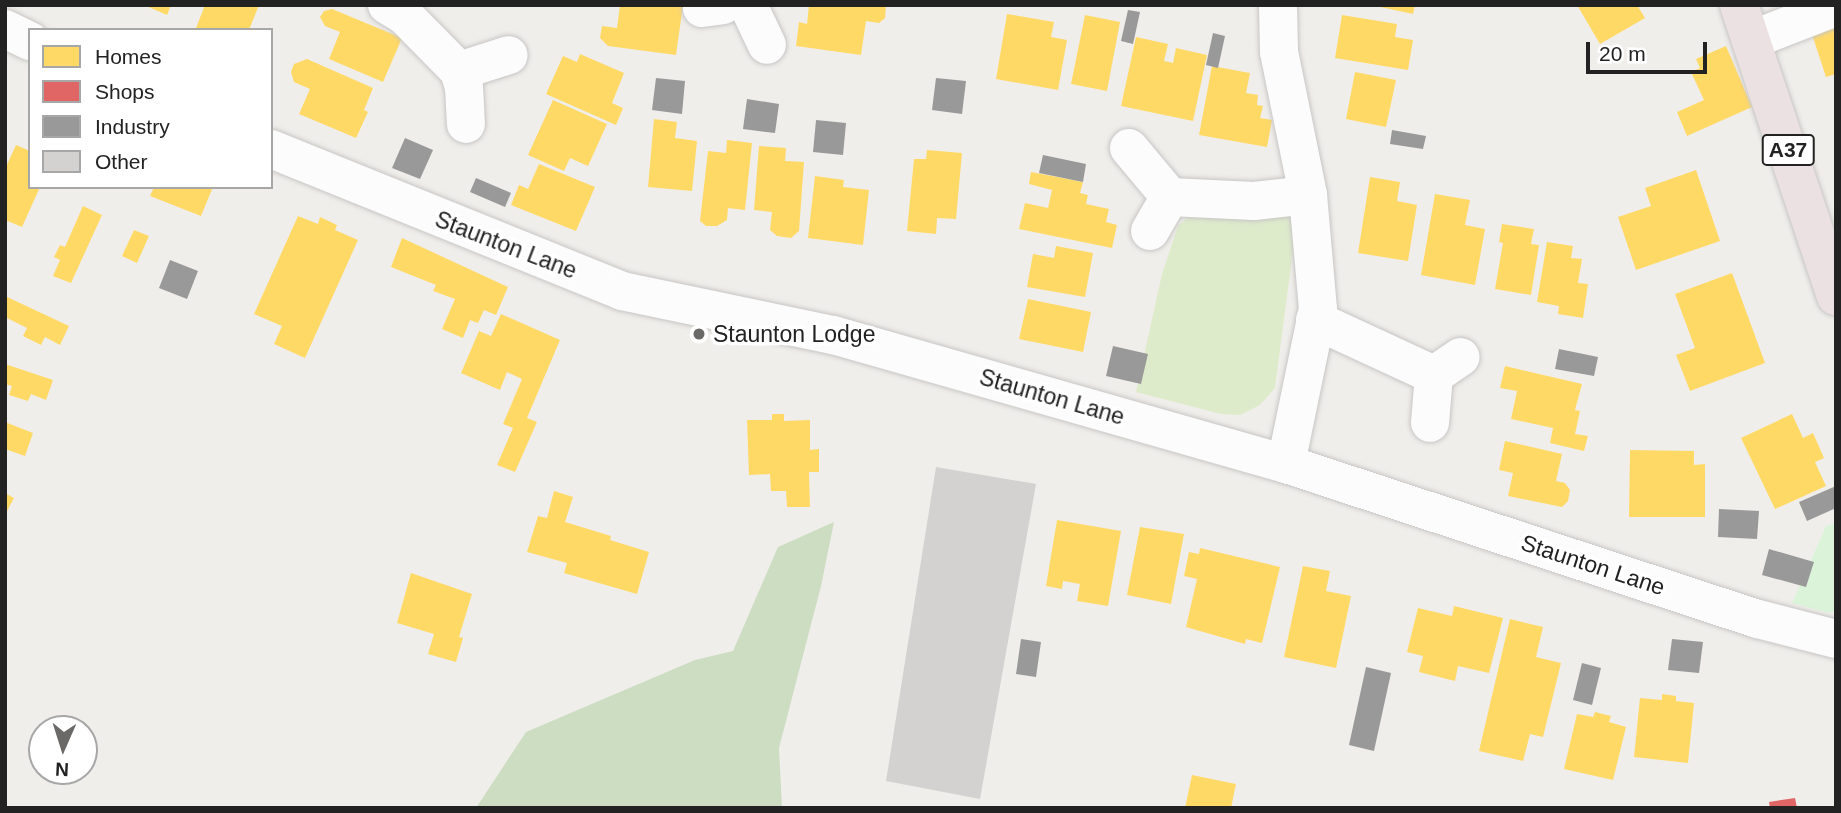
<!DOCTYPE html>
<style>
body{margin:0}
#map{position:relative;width:1841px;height:813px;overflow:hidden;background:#f0eeeb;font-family:Helvetica,sans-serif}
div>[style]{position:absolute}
.grass>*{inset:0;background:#deebcb}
.forest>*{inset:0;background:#ccddc1}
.park>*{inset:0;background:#dbf4d9}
.homes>*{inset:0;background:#ffd966}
.shops>*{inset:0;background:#e06666}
.industry>*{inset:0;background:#999}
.building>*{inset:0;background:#d4d2d0}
.roads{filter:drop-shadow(0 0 2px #c7c6c5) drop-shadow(0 0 2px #c7c6c5)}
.minor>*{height:38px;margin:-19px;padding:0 19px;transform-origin:19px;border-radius:19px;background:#fdfcfc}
.highway>*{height:38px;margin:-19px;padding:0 19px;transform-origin:19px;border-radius:19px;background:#ebe1e2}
.dots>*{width:19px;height:19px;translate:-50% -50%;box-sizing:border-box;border:4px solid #fff;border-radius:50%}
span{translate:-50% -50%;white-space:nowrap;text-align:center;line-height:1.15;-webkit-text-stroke:7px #fff;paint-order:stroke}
.shield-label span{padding:2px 5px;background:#fff;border:2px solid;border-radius:5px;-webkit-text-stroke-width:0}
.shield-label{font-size:21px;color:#222;font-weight:700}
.street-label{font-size:23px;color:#222}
.poi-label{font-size:23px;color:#222}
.left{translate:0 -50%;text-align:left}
.frame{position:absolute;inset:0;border:7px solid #222;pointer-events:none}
.legend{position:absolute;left:28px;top:28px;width:245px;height:161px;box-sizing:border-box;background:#fff;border:2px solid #a7a7a7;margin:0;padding:9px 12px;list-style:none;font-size:21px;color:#222}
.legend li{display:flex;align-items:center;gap:14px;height:35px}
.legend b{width:35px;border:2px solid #a7a7a7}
.north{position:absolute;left:28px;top:715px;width:70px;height:70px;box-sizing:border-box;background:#fff;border:2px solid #a7a7a7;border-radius:50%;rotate:183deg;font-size:19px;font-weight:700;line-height:28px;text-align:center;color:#222}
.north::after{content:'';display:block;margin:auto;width:24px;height:32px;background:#6a6968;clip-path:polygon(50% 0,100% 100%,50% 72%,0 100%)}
.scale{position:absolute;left:1586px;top:42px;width:121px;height:32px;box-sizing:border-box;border:4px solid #222;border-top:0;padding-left:9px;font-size:21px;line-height:24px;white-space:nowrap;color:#222;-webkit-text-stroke:5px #fff;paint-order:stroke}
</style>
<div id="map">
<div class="grass">
<i style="clip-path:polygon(1194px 212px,1286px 212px,1296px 228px,1275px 388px,1260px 405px,1240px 415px,1221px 414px,1136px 392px,1162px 274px,1178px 226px)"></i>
</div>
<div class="forest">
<i style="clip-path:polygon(834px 522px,821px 586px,779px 748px,782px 808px,476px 808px,526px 732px,695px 660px,733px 651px,778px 547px)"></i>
</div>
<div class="park">
<i style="clip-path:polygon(1836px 523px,1836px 610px,1829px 613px,1792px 603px,1826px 526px)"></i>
</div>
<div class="homes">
<i style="clip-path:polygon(144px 5px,171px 5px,167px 15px)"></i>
<i style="clip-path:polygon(205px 5px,259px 5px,249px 30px,201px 30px,196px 28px)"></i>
<i style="clip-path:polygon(620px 5px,683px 5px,676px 55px,608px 46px,600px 38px,602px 26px,617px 28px)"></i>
<i style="clip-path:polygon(809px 5px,886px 5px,885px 18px,879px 23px,866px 21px,861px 55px,796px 46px,799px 22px,807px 24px)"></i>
<i style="clip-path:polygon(1371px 5px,1415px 5px,1413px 14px)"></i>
<i style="clip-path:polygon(1577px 5px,1637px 5px,1645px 18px,1600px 44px)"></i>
<i style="clip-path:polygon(332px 9px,402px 38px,383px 82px,329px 59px,340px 32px,325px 26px,320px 17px,324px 11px)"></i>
<i style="clip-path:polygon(1007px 14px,1054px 22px,1051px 37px,1067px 40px,1058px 90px,996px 79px)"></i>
<i style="clip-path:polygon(1085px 15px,1120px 22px,1107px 91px,1071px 84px)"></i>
<i style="clip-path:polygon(1342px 15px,1397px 24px,1395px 37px,1413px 40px,1408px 70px,1335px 58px)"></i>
<i style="clip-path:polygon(1836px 19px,1836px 74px,1826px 77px,1810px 28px)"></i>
<i style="clip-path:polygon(1136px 37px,1168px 44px,1164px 61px,1173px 63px,1176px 48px,1207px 55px,1193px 121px,1121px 106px)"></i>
<i style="clip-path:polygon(1726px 46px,1752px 107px,1687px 136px,1677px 112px,1704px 100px,1691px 72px,1700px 68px,1696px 59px)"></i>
<i style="clip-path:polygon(580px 54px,624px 73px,612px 103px,623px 108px,616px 125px,546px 94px,563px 56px,577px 62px)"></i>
<i style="clip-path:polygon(307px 59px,373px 88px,364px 110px,368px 112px,356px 138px,299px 114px,310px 89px,294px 82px,291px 72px,294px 64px)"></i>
<i style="clip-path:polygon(1212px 66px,1250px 73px,1246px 93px,1258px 95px,1257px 105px,1263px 106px,1260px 118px,1272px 120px,1267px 147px,1199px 135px)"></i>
<i style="clip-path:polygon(1355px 72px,1396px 80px,1386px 127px,1346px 119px)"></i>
<i style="clip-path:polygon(553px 100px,607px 124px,588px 166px,570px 158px,564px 171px,528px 155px)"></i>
<i style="clip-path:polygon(654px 119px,677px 122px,675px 138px,697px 141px,692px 191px,648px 187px)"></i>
<i style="clip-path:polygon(727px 140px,752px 143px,745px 210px,728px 208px,727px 220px,717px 226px,706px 226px,700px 221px,708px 151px,726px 153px)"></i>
<i style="clip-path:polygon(16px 145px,30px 151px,30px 187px,40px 187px,22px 227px,5px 220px,5px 169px)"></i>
<i style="clip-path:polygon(759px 146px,786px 148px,785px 161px,804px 162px,799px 231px,791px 238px,777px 236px,770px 230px,772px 212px,754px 210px)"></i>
<i style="clip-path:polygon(927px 150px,962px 153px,956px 219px,937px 218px,936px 234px,907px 231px,914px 159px,926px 159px)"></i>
<i style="clip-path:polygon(539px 164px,595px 187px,576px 231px,511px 205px,519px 185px,528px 189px)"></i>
<i style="clip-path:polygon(1696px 170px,1720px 241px,1636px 270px,1618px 217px,1651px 206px,1645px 188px)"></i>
<i style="clip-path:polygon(1031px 172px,1083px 182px,1080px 193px,1088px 195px,1086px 204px,1109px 209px,1106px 222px,1117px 225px,1112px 248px,1019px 229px,1025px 203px,1048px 208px,1052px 190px,1029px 184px)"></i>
<i style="clip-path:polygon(815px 176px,844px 180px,843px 187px,869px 190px,863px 245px,808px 238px)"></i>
<i style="clip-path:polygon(1370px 177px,1400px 182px,1397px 201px,1417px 205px,1408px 261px,1358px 253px)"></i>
<i style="clip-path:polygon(154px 187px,213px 187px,201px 216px,150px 196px)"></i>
<i style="clip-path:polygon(1435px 194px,1470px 200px,1465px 225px,1485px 229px,1475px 285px,1421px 275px)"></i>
<i style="clip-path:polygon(83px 206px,102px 215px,71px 283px,53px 276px,60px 260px,54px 257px,60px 245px,65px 247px)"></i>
<i style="clip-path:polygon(298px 216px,318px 224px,320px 217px,337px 225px,335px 230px,358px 240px,305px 358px,274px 344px,282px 326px,254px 314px)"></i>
<i style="clip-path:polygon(1502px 224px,1534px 229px,1531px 244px,1539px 245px,1531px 295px,1495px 289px,1503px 243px,1499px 242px)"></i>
<i style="clip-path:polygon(134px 230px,149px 236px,137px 263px,122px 256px)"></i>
<i style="clip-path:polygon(402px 238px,508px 287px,496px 315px,484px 310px,478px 323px,470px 320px,463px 338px,442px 329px,455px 299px,433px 291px,436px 285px,391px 267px)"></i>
<i style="clip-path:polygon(1547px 242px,1573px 246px,1571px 258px,1582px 259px,1578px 283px,1588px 284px,1583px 318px,1558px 314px,1559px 306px,1537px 302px)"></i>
<i style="clip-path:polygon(1056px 246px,1093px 253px,1085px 297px,1027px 287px,1033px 254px,1054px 258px)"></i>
<i style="clip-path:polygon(1732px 273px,1765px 363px,1690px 391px,1676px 355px,1695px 348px,1675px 294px)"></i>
<i style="clip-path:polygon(5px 296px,69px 326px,60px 345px,45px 337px,41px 345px,23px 336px,27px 328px,5px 317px)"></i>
<i style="clip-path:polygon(1028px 299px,1091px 312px,1083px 352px,1019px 339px)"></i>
<i style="clip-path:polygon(501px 314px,560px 340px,527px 418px,537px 422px,515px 472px,497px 465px,513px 428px,503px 424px,522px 379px,507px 372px,500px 390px,461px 373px,479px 331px,491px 336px)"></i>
<i style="clip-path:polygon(5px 364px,53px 380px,46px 400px,31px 394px,28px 401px,9px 395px,12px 386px,5px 384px)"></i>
<i style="clip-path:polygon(1505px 366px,1582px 384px,1575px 410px,1580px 411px,1575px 434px,1588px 436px,1584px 451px,1550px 443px,1553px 428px,1511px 419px,1517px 391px,1500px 388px)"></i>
<i style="clip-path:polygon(772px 414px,784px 414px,784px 421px,810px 420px,810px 450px,819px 449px,819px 472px,809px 472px,810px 507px,787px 507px,786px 491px,771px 491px,770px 474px,749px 475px,747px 420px,772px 420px)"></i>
<i style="clip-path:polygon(1792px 414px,1803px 438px,1813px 433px,1824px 458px,1815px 462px,1826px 486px,1775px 509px,1741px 438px)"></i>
<i style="clip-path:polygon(5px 422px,33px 433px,25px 456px,5px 449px)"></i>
<i style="clip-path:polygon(1505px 441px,1562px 454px,1556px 481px,1565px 483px,1570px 490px,1568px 501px,1562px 507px,1508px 496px,1513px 473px,1499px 470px)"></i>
<i style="clip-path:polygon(1630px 450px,1694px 451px,1694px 465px,1705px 464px,1705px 517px,1629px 517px)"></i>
<i style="clip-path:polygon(554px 491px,573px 497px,565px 522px,611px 536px,610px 540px,649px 552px,637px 594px,564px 573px,567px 563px,527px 552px,538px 516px,547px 518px)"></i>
<i style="clip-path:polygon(5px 493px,14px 498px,5px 515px)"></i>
<i style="clip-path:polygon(1057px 520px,1121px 531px,1108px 606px,1077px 601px,1080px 584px,1063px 581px,1062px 589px,1046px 586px)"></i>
<i style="clip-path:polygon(1140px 527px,1184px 534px,1171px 604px,1127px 595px)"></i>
<i style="clip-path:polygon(1200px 548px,1280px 567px,1262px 643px,1246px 639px,1245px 644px,1186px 627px,1197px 579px,1184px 576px,1189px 552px,1199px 554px)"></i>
<i style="clip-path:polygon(1303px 566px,1330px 571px,1326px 591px,1351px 596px,1336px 668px,1284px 657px)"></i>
<i style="clip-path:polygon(411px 573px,472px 594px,459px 637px,463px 638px,456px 662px,428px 654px,434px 634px,397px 623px)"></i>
<i style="clip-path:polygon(1454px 606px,1503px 618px,1489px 673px,1458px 666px,1455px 681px,1419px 672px,1423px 656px,1407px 652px,1418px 608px,1452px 616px)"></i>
<i style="clip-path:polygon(1510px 619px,1543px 627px,1536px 657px,1561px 663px,1543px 737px,1530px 734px,1523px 761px,1479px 751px)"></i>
<i style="clip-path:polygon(1662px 694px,1676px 696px,1676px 701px,1694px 703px,1688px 763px,1634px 757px,1640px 698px,1662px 700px)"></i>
<i style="clip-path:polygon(1595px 712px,1611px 716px,1609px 722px,1626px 727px,1613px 780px,1564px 769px,1577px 714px,1593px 717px)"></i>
<i style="clip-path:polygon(1192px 775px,1236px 784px,1231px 808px,1185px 808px)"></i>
</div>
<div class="shops">
<i style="clip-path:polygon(1795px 798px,1797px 808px,1770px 808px,1769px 802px)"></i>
</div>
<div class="industry">
<i style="clip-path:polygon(1128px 10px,1140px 12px,1133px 44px,1121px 41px)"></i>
<i style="clip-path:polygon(1213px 33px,1225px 36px,1218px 68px,1206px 65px)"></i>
<i style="clip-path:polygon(656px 78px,685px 81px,682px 114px,652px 110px)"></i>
<i style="clip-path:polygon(936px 78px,966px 81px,962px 114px,932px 110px)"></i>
<i style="clip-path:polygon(747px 99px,779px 104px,775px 133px,743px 129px)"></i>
<i style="clip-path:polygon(816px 120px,846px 123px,843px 155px,813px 152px)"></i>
<i style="clip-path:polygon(1392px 130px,1426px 136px,1423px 149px,1390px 144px)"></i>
<i style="clip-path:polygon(405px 138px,433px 150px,420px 179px,392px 168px)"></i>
<i style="clip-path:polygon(1043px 155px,1086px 164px,1083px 182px,1039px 173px)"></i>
<i style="clip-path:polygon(476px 178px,511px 193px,505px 207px,470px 192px)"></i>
<i style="clip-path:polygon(170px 260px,198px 271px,187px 299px,159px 288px)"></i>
<i style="clip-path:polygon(1113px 346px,1148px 354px,1141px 384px,1106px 376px)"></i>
<i style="clip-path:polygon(1559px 349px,1598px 357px,1594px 376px,1555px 369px)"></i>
<i style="clip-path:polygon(1836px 486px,1836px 508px,1807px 521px,1799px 502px)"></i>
<i style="clip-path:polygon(1719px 509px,1759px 511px,1757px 539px,1718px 537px)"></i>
<i style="clip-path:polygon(1769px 549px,1814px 562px,1806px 587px,1762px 575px)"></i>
<i style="clip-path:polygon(1021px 639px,1041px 642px,1036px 677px,1016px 674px)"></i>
<i style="clip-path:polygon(1672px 639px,1703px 642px,1699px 673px,1668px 670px)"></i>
<i style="clip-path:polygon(1582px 663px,1601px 668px,1592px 705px,1573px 700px)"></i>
<i style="clip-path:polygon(1366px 667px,1391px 673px,1374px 751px,1349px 745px)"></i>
</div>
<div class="building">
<i style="clip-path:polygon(936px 467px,1036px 484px,980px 799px,886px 781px)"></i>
</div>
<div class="roads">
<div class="minor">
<i style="left:387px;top:5px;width:21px;rotate:31deg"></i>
<i style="left:405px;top:16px;width:77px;rotate:45.5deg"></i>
<i style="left:459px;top:71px;width:17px;rotate:73deg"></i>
<i style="left:464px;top:87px;width:37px;rotate:87deg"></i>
<i style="left:748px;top:5px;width:44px;rotate:64.6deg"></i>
<i style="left:1278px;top:5px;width:47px;rotate:88.8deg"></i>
<i style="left:1279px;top:52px;width:146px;rotate:78.5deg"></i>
<i style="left:1308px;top:195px;width:114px;rotate:85deg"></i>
<i style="left:1318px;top:309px;width:158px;rotate:101.7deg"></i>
<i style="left:702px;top:8px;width:21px;rotate:-8deg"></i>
<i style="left:5px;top:29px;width:28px;rotate:26deg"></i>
<i style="left:1751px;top:40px;width:91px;rotate:-21.2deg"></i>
<i style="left:459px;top:71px;width:52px;rotate:-17.7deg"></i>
<i style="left:1129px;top:148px;width:64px;rotate:50.1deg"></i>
<i style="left:1170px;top:197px;width:84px;rotate:2.7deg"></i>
<i style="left:1254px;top:201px;width:54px;rotate:-6.3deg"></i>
<i style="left:271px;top:149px;width:379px;rotate:22deg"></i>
<i style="left:622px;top:291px;width:216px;rotate:11.8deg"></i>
<i style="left:833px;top:335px;width:471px;rotate:15.9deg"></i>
<i style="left:1286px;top:464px;width:497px;rotate:18.2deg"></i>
<i style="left:1758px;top:619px;width:81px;rotate:14.4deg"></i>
<i style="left:1150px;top:231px;width:39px;rotate:-60deg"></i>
<i style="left:1315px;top:320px;width:131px;rotate:24.8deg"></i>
<i style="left:1434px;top:375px;width:48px;rotate:94.8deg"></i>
<i style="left:1434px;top:375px;width:32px;rotate:-34deg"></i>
</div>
<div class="highway">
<i style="left:1739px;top:5px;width:307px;rotate:71.6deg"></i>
</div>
</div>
<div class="dots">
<i style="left:699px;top:334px;background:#6a6968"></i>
</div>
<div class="shield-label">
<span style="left:1788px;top:150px">A37</span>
</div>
<div class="street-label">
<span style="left:506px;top:245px;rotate:21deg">Staunton Lane</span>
<span style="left:1052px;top:397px;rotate:16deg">Staunton Lane</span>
<span style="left:1593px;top:565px;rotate:18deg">Staunton Lane</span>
</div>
<div class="poi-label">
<span class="left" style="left:713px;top:334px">Staunton Lodge</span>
</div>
<div class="frame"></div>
<ul class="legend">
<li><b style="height:19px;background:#ffd966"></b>Homes</li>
<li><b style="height:19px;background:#e06666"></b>Shops</li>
<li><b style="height:19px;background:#999"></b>Industry</li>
<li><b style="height:19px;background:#d4d2d0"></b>Other</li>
</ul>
<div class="north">N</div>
<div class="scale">20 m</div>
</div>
